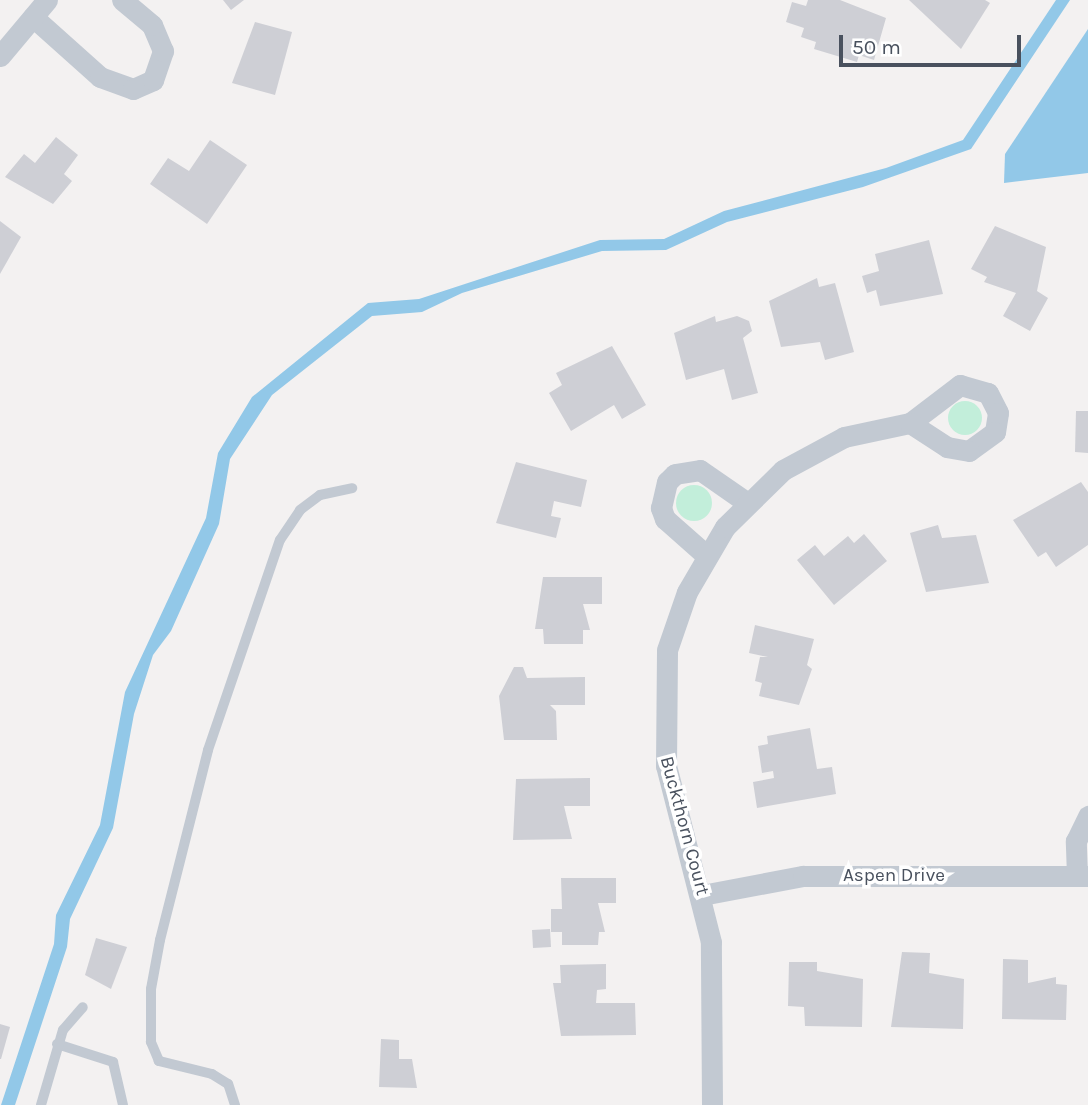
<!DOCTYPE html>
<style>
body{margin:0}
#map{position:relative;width:1088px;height:1105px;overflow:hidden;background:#f3f1f1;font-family:Karla,sans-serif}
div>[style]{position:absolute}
.green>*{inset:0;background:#c2eeda}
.round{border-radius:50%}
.water>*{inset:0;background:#92c8e8}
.building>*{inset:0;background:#cecfd5}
.service>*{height:10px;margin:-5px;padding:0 5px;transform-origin:5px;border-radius:5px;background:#c2c9d2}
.minor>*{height:21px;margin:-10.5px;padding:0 10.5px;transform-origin:10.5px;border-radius:10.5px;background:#c2c9d2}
span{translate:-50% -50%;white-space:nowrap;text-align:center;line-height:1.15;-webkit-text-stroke:7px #fff;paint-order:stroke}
.street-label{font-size:19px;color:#49515e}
.scale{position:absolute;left:839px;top:35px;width:182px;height:32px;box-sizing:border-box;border:4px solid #49515e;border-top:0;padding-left:9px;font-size:21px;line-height:24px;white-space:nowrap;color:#49515e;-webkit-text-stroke:5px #fff;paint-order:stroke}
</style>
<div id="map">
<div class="green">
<i class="round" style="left:948px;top:401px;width:34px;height:34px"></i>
<i class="round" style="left:676px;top:485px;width:36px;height:36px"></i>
</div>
<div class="water">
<i style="clip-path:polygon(1056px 0,1070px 0,971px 149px,863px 187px,727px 222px,666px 250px,602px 251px,462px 293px,422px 312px,372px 316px,272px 395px,230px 459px,219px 524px,171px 631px,153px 655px,134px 714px,113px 828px,70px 919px,67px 947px,15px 1105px,1px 1105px,54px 944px,56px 915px,100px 825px,125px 692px,206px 518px,218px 453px,252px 397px,368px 303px,419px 299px,600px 240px,664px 239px,724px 211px,886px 168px,963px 140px)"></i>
<i style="clip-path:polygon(1088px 29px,1088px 173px,1004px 183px,1005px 154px)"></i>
</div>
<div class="building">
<i style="clip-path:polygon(223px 0,244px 0,231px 10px)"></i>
<i style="clip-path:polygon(808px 0,840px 0,886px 18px,874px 60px,859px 55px,857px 62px,814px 49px,816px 42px,801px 37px,804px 28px,786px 22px,792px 2px,806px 6px)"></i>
<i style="clip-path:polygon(909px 0,985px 0,990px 3px,961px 49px)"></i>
<i style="clip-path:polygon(255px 22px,292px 32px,275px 95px,232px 83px)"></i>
<i style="clip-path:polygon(56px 137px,78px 155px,64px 174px,72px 181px,53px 204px,5px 177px,24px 154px,35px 163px)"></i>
<i style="clip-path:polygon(210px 140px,247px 165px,207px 224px,150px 184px,168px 158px,189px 171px)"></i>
<i style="clip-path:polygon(0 221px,21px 237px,0 274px)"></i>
<i style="clip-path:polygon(995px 226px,1046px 247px,1037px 291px,1048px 298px,1030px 331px,1003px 316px,1016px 293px,984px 282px,987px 277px,971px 269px)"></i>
<i style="clip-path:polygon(929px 240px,943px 294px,880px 306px,876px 290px,867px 293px,862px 276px,879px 271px,875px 254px)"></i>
<i style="clip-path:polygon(817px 278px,819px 287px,835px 283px,854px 352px,825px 360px,820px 342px,781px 347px,769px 301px)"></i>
<i style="clip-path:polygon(715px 316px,716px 322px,737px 316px,749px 321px,752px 331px,743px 338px,758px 393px,732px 400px,724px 369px,686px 380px,674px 333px)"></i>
<i style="clip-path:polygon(612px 346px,646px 405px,622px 419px,614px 405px,571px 431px,549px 393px,562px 385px,556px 373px)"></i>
<i style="clip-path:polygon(1076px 411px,1088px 411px,1088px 453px,1075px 452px)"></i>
<i style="clip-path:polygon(516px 462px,587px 480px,581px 507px,554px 501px,551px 516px,561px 518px,556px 538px,496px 523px)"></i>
<i style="clip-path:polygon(1081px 482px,1088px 492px,1088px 545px,1056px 567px,1046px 552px,1038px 557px,1013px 520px)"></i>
<i style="clip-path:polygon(938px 525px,942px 538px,976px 535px,989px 583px,926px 592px,910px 533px)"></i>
<i style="clip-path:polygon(864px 534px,887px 561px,834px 605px,797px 560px,815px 545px,824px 556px,848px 536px,854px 543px)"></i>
<i style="clip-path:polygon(543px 577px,602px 577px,602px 604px,583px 604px,590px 630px,583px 630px,583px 644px,544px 644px,543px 629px,535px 629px)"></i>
<i style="clip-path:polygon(755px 625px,814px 639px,807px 665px,812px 669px,799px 705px,759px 696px,762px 683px,755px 681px,760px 657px,768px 657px,749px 653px)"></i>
<i style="clip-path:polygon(514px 667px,523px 667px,527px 678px,585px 677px,585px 705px,550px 705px,556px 711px,557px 740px,504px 740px,499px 696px)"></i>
<i style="clip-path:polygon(810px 728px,817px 769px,832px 767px,836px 794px,757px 808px,753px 782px,774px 778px,773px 771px,762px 773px,758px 746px,768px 744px,767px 736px)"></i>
<i style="clip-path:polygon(590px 778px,590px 806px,564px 806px,572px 839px,513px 840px,516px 779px)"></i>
<i style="clip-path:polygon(561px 878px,616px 878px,616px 903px,598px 903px,605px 932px,599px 932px,598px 945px,562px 945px,562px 932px,551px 932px,551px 909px,562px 909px)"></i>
<i style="clip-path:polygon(550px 929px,551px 947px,533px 948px,532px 930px)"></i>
<i style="clip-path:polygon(96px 938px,127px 947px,111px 989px,85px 975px)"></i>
<i style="clip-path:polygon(902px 952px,930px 953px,929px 973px,964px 979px,963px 1029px,891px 1027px)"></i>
<i style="clip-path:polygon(1003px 959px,1028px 960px,1028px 983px,1056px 977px,1056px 984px,1067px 985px,1066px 1020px,1002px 1019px)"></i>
<i style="clip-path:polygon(789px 962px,817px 962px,817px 971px,863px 979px,862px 1027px,805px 1026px,804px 1007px,788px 1006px)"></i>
<i style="clip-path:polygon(606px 964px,606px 989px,597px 990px,596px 1003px,635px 1003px,636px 1035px,561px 1036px,553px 983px,561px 983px,560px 965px)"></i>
<i style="clip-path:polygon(0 1024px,10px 1027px,1px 1059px,0 1059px)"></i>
<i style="clip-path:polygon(381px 1039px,399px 1040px,399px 1059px,412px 1059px,417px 1088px,379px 1087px)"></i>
</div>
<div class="service">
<i style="left:57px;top:1044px;width:59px;rotate:17.8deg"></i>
<i style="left:113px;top:1062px;width:44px;rotate:76.9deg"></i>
<i style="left:41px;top:1105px;width:78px;rotate:-73.7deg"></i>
<i style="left:63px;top:1030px;width:30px;rotate:-49deg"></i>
<i style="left:235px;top:1105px;width:22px;rotate:-108deg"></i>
<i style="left:228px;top:1084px;width:19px;rotate:-148deg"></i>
<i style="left:212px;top:1074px;width:55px;rotate:-166.2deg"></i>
<i style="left:159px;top:1061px;width:21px;rotate:-113deg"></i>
<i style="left:151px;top:1042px;width:53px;rotate:-90deg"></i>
<i style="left:151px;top:989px;width:50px;rotate:-79.6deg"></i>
<i style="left:160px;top:940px;width:196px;rotate:-75.8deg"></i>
<i style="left:208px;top:750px;width:222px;rotate:-71.1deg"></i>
<i style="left:280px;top:540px;width:36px;rotate:-56deg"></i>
<i style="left:300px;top:510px;width:25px;rotate:-37deg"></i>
<i style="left:320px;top:495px;width:33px;rotate:-12deg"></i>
</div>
<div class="minor">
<i style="left:33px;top:17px;width:90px;rotate:41.8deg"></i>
<i style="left:100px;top:77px;width:35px;rotate:20deg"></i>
<i style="left:133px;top:89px;width:22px;rotate:-24deg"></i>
<i style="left:153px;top:80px;width:31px;rotate:-71deg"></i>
<i style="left:163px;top:51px;width:28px;rotate:-113deg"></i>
<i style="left:152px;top:25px;width:39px;rotate:-140deg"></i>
<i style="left:0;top:56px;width:73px;rotate:-50deg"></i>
<i style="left:707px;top:556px;width:56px;rotate:-138.6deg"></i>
<i style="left:665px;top:519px;width:12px;rotate:-110deg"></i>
<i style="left:661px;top:508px;width:27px;rotate:-77deg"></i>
<i style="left:667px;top:482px;width:11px;rotate:-45deg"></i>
<i style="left:675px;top:474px;width:25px;rotate:-9deg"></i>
<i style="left:700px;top:470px;width:56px;rotate:34.8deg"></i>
<i style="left:1077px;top:876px;width:35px;rotate:-92deg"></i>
<i style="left:1076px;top:841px;width:28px;rotate:-64deg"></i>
<i style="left:702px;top:895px;width:103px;rotate:-10.7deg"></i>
<i style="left:803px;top:876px;width:285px"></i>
<i style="left:712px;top:1105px;width:163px;rotate:-90.4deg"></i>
<i style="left:711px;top:942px;width:182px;rotate:-104.3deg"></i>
<i style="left:666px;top:766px;width:116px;rotate:-89.5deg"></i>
<i style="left:667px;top:650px;width:61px;rotate:-71deg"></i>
<i style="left:687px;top:592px;width:75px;rotate:-59.7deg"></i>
<i style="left:725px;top:527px;width:81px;rotate:-44.5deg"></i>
<i style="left:783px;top:470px;width:69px;rotate:-28.4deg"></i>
<i style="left:844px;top:437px;width:67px;rotate:-12deg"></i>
<i style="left:910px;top:423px;width:63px;rotate:-37.2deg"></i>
<i style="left:960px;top:385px;width:29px;rotate:16deg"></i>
<i style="left:988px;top:393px;width:22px;rotate:63deg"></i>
<i style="left:998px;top:413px;width:19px;rotate:99deg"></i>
<i style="left:995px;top:432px;width:32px;rotate:144deg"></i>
<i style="left:969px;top:451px;width:22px;rotate:-170deg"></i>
<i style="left:947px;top:447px;width:44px;rotate:-147deg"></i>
</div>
<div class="street-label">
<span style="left:684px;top:826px;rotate:75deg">Buckthorn Court</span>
<span style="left:894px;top:876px">Aspen Drive</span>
</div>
<div class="scale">50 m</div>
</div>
